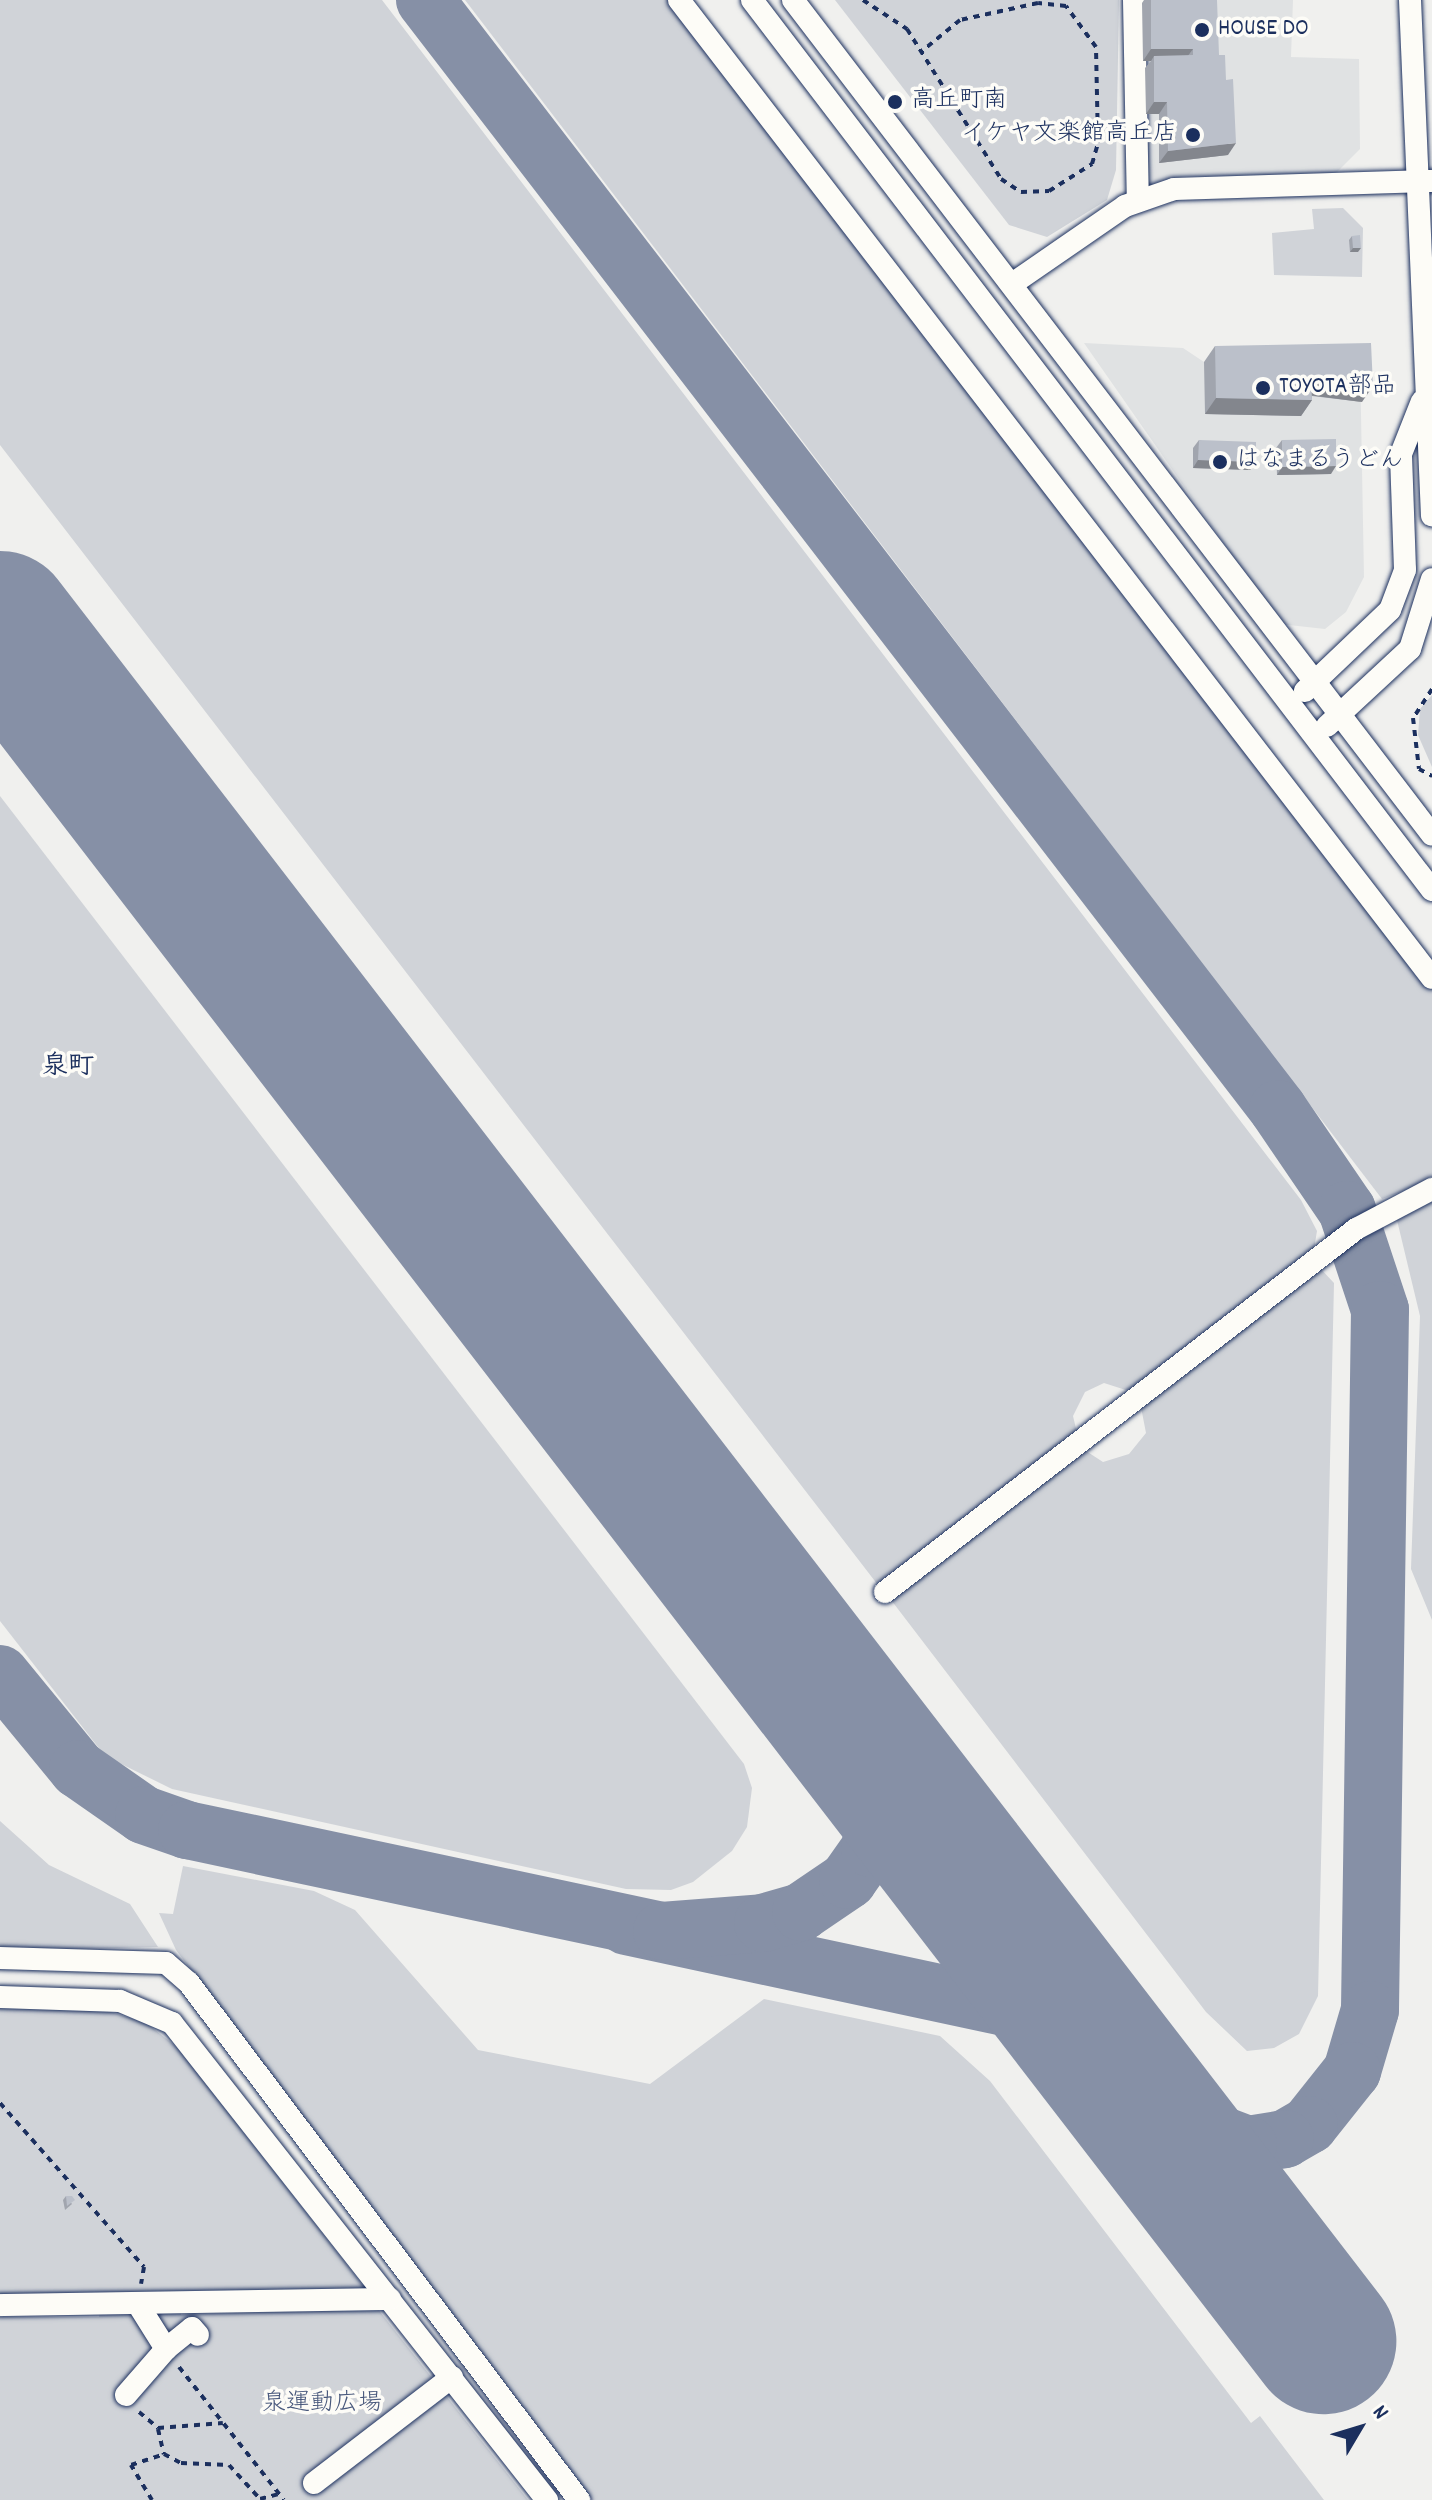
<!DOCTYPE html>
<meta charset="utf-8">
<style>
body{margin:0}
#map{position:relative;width:1432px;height:2500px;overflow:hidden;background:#f0f0ee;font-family:Dekko,"Klee One",sans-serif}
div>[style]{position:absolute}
.built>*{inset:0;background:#e0e2e3}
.green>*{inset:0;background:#d0d3d8}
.taxiway>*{height:58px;margin:-29px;padding:0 29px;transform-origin:29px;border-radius:29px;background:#8690a6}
.runway>*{height:146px;margin:-73px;padding:0 73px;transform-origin:73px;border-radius:73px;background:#8690a6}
.path>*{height:4px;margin-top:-2px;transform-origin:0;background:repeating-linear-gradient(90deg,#1b2f5e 0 6px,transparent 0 12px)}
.roads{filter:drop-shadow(0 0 2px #1b2f5e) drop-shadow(0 0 2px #1b2f5e)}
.minor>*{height:22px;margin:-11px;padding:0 11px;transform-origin:11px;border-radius:11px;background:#fdfcf7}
.wall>*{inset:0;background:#a1a5ae}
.shaded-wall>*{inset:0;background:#83868d}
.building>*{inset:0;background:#bbc0ca}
.dots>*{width:22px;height:22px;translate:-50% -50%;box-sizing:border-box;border:4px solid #fdfcf7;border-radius:50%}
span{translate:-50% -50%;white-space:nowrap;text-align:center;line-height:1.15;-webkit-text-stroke:7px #fdfcf7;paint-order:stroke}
.poi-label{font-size:24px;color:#1b2f5e}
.left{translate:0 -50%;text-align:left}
.right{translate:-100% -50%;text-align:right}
.park-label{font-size:24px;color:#48587c}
.neighbourhood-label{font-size:26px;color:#1b2f5e;font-weight:700}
.north{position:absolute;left:1320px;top:2388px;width:80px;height:80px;-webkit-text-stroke:6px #fdfcf7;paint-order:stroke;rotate:52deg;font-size:22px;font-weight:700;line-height:32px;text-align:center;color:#1b2f5e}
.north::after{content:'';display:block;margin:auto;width:28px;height:36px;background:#1b2f5e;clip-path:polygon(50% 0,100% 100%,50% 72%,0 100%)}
</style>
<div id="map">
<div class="built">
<i style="clip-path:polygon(1137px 0,1293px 0,1291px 57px,1359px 59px,1360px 149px,1334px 175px,1184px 176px,1138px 196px)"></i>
<i style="clip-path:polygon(1084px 343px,1183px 348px,1204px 362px,1360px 359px,1364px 577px,1346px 612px,1325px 629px,1280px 624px)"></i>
</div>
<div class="green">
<i style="clip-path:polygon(0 0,382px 0,1301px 1200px,1317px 1231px,1313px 1255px,1132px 1392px,1104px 1383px,1085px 1392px,1073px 1416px,1078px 1437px,881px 1589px,0 445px)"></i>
<i style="clip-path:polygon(465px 0,673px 0,1432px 986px,1432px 1180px,1382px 1199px)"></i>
<i style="clip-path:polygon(835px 0,1119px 0,1116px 170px,1107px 200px,1047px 237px,1009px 225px)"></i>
<i style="clip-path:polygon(1343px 208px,1363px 228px,1362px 277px,1274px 275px,1272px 233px,1314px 229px,1312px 209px)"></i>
<i style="clip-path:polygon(1432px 695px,1432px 767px,1418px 735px,1420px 709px)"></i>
<i style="clip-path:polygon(0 796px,744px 1764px,752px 1788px,747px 1827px,732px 1851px,693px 1882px,671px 1890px,626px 1889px,172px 1789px,105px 1756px,0 1621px)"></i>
<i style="clip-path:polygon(1432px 1200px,1432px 1620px,1411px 1569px,1420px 1316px,1396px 1216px)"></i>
<i style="clip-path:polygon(1319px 1267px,1334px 1283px,1318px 1996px,1299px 2034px,1274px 2048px,1247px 2051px,1206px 2012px,888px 1596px,1083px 1449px,1103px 1462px,1129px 1454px,1146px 1433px,1140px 1402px)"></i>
<i style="clip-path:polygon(0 1821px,49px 1865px,130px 1904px,158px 1947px,0 1951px)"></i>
<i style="clip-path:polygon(183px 1866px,314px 1891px,355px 1910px,478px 2050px,650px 2084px,764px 1999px,940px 2036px,990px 2081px,1251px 2423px,1260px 2416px,1324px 2500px,592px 2500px,176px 1950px,159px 1913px,173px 1914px)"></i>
<i style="clip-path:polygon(0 2007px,101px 2009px,146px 2023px,178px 2048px,368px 2292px,181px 2297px,181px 2315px,377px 2308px,528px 2500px,0 2500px,0 2317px,99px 2317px,101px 2297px,0 2297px)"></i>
</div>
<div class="taxiway">
<i style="left:425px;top:0;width:1399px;rotate:52.43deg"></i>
<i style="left:1278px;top:1109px;width:122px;rotate:55.7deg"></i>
<i style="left:1347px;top:1210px;width:105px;rotate:71.7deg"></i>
<i style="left:1380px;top:1310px;width:700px;rotate:90.82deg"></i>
<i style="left:1370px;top:2010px;width:64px;rotate:106.4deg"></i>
<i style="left:1352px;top:2071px;width:69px;rotate:128.5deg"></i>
<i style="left:1309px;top:2125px;width:28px;rotate:150deg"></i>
<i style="left:1285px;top:2139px;width:37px;rotate:171deg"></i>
<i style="left:1248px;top:2145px;width:76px;rotate:-159.2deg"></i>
<i style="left:1177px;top:2118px;width:104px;rotate:-139.7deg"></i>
<i style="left:1098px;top:2051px;width:85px;rotate:-151.9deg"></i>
<i style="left:1023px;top:2011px;width:406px;rotate:-167.9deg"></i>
<i style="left:0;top:1674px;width:123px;rotate:50.6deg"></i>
<i style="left:78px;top:1769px;width:80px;rotate:34.9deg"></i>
<i style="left:144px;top:1815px;width:46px;rotate:19.2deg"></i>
<i style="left:187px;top:1830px;width:486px;rotate:12deg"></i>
<i style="left:662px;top:1931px;width:101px;rotate:-4.5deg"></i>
<i style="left:763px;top:1923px;width:40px;rotate:-16deg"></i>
<i style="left:801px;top:1912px;width:57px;rotate:-34.2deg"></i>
<i style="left:848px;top:1880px;width:39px;rotate:-55deg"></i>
<i style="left:870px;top:1848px;width:41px;rotate:-78.7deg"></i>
<i style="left:878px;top:1808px;width:46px;rotate:-100.1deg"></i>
<i style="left:870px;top:1763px;width:35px;rotate:-119deg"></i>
</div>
<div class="runway">
<i style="left:0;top:624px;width:2168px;rotate:52.38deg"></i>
</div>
<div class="path">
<i style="left:863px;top:0;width:53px;rotate:33.4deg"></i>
<i style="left:907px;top:29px;width:177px;rotate:57.9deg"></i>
<i style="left:1001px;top:179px;width:24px;rotate:33deg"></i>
<i style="left:1021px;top:192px;width:28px;rotate:-2deg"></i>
<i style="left:1049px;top:191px;width:51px;rotate:-32.1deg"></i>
<i style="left:1092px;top:164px;width:22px;rotate:-74deg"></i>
<i style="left:1098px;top:143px;width:96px;rotate:-91.2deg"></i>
<i style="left:1096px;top:47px;width:51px;rotate:-126.2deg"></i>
<i style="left:1066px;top:6px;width:28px;rotate:-174deg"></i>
<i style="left:1038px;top:3px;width:80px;rotate:167.7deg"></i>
<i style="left:960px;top:20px;width:49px;rotate:140.8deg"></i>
<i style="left:1432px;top:689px;width:35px;rotate:123deg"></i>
<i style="left:1413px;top:718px;width:51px;rotate:83.3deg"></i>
<i style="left:1419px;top:769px;width:15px;rotate:28deg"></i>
<i style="left:0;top:2103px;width:218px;rotate:48.7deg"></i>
<i style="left:144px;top:2267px;width:17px;rotate:100deg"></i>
<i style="left:179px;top:2367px;width:169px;rotate:51.7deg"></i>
<i style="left:139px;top:2412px;width:25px;rotate:40deg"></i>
<i style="left:158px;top:2428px;width:65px;rotate:-4.4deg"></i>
<i style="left:158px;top:2429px;width:26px;rotate:77deg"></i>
<i style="left:152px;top:2500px;width:41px;rotate:-121deg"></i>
<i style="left:131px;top:2465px;width:35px;rotate:-18deg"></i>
<i style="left:164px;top:2454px;width:19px;rotate:28deg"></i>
<i style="left:181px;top:2463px;width:48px;rotate:2.4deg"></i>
<i style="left:229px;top:2465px;width:46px;rotate:47.6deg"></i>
<i style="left:260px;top:2499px;width:20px;rotate:-15deg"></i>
</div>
<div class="roads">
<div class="minor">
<i style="left:679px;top:0;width:1234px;rotate:52.41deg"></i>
<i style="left:752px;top:0;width:1120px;rotate:52.62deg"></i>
<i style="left:793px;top:0;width:1051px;rotate:52.57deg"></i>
<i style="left:1134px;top:0;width:201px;rotate:88.9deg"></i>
<i style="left:1410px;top:0;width:516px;rotate:87.56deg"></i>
<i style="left:1012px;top:284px;width:137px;rotate:-34.6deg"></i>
<i style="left:1125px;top:206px;width:52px;rotate:-19.1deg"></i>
<i style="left:1174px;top:189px;width:258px;rotate:-1.8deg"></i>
<i style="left:1305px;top:691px;width:117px;rotate:-43.6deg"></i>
<i style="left:1390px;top:610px;width:43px;rotate:-69.4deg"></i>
<i style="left:1405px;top:570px;width:116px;rotate:-92deg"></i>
<i style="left:1401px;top:454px;width:57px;rotate:-68.4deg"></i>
<i style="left:1327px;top:726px;width:113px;rotate:-42.9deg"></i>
<i style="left:1410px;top:649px;width:73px;rotate:-72.6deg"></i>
<i style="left:885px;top:1592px;width:595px;rotate:-37.62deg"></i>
<i style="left:1356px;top:1229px;width:86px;rotate:-27.8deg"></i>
<i style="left:0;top:1958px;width:166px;rotate:1.7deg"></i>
<i style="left:166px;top:1963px;width:30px;rotate:41deg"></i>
<i style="left:189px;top:1983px;width:648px;rotate:52.97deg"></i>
<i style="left:0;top:1997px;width:120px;rotate:1.9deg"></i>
<i style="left:120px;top:2001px;width:56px;rotate:22.9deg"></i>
<i style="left:172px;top:2023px;width:607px;rotate:51.83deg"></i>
<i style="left:0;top:2305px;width:390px;rotate:-0.9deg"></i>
<i style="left:139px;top:2306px;width:51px;rotate:57.9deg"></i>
<i style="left:166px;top:2349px;width:33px;rotate:-39deg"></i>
<i style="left:192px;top:2328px;width:9px;rotate:49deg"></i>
<i style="left:126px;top:2395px;width:61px;rotate:-49deg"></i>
<i style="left:314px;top:2483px;width:174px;rotate:-37.5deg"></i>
</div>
</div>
<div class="wall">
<i style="clip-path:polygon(1144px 0,1151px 0,1219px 55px,1228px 155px,1159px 163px,1159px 114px,1146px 114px,1145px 68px,1151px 61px,1143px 61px,1142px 3px)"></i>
<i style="clip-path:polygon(1352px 236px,1358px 252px,1350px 252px,1349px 240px)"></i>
<i style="clip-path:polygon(1215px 346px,1362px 402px,1312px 396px,1312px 400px,1301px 416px,1205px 414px,1204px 362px)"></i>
<i style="clip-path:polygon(1199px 440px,1256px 462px,1250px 470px,1193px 468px,1193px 448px)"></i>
<i style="clip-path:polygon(1282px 440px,1331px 474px,1277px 475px,1276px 448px)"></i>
<i style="clip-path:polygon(66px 2196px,72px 2204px,65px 2210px,63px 2200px)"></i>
</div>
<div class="shaded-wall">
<i style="clip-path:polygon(1151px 49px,1193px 49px,1184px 61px,1154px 56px,1151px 61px,1143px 61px)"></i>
<i style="clip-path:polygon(1154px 102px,1167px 102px,1159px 114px,1146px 114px)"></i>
<i style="clip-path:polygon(1236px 143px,1228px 155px,1159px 163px,1168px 151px)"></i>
<i style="clip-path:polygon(1353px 248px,1361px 248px,1358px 252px,1350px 252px)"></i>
<i style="clip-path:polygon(1311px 378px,1373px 386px,1362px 402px,1300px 394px)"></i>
<i style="clip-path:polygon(1216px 398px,1312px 400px,1301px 416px,1205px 414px)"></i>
<i style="clip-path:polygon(1198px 460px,1256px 462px,1250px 470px,1193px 468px)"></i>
<i style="clip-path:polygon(1336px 466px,1331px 474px,1277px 475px,1282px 467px)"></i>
</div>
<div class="building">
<i style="clip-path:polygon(1151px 0,1217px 0,1219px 55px,1225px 55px,1226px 80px,1233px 79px,1236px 143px,1168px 151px,1167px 102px,1154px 102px,1154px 56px,1193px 55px,1193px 49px,1151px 49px)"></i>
<i style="clip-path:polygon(1360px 235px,1361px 248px,1353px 248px,1352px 236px)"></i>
<i style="clip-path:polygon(1371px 343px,1373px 386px,1311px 378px,1312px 400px,1216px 398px,1215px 346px)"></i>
<i style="clip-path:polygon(1336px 439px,1336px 466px,1282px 467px,1282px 440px)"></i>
<i style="clip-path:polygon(1199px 440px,1256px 442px,1256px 462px,1198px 460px)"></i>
<i style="clip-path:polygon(66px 2196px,72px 2196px,75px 2200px,67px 2206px)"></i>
</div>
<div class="dots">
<i style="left:1202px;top:30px;background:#1b2f5e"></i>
<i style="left:895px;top:102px;background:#1b2f5e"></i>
<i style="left:1193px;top:135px;background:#1b2f5e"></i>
<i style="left:1263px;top:388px;background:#1b2f5e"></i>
<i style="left:1220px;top:462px;background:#1b2f5e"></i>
</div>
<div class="poi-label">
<span class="left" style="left:1218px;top:30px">HOUSE DO</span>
<span class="left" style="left:911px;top:102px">高丘町南</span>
<span class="right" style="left:1177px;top:135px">イケヤ文楽館高丘店</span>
<span class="left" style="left:1279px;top:388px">TOYOTA部品</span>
<span class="left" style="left:1236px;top:462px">はなまるうどん</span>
</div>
<div class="park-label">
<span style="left:322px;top:2405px">泉運動広場</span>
</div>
<div class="neighbourhood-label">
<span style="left:68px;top:1068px">泉町</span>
</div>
<div class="north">N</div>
</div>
